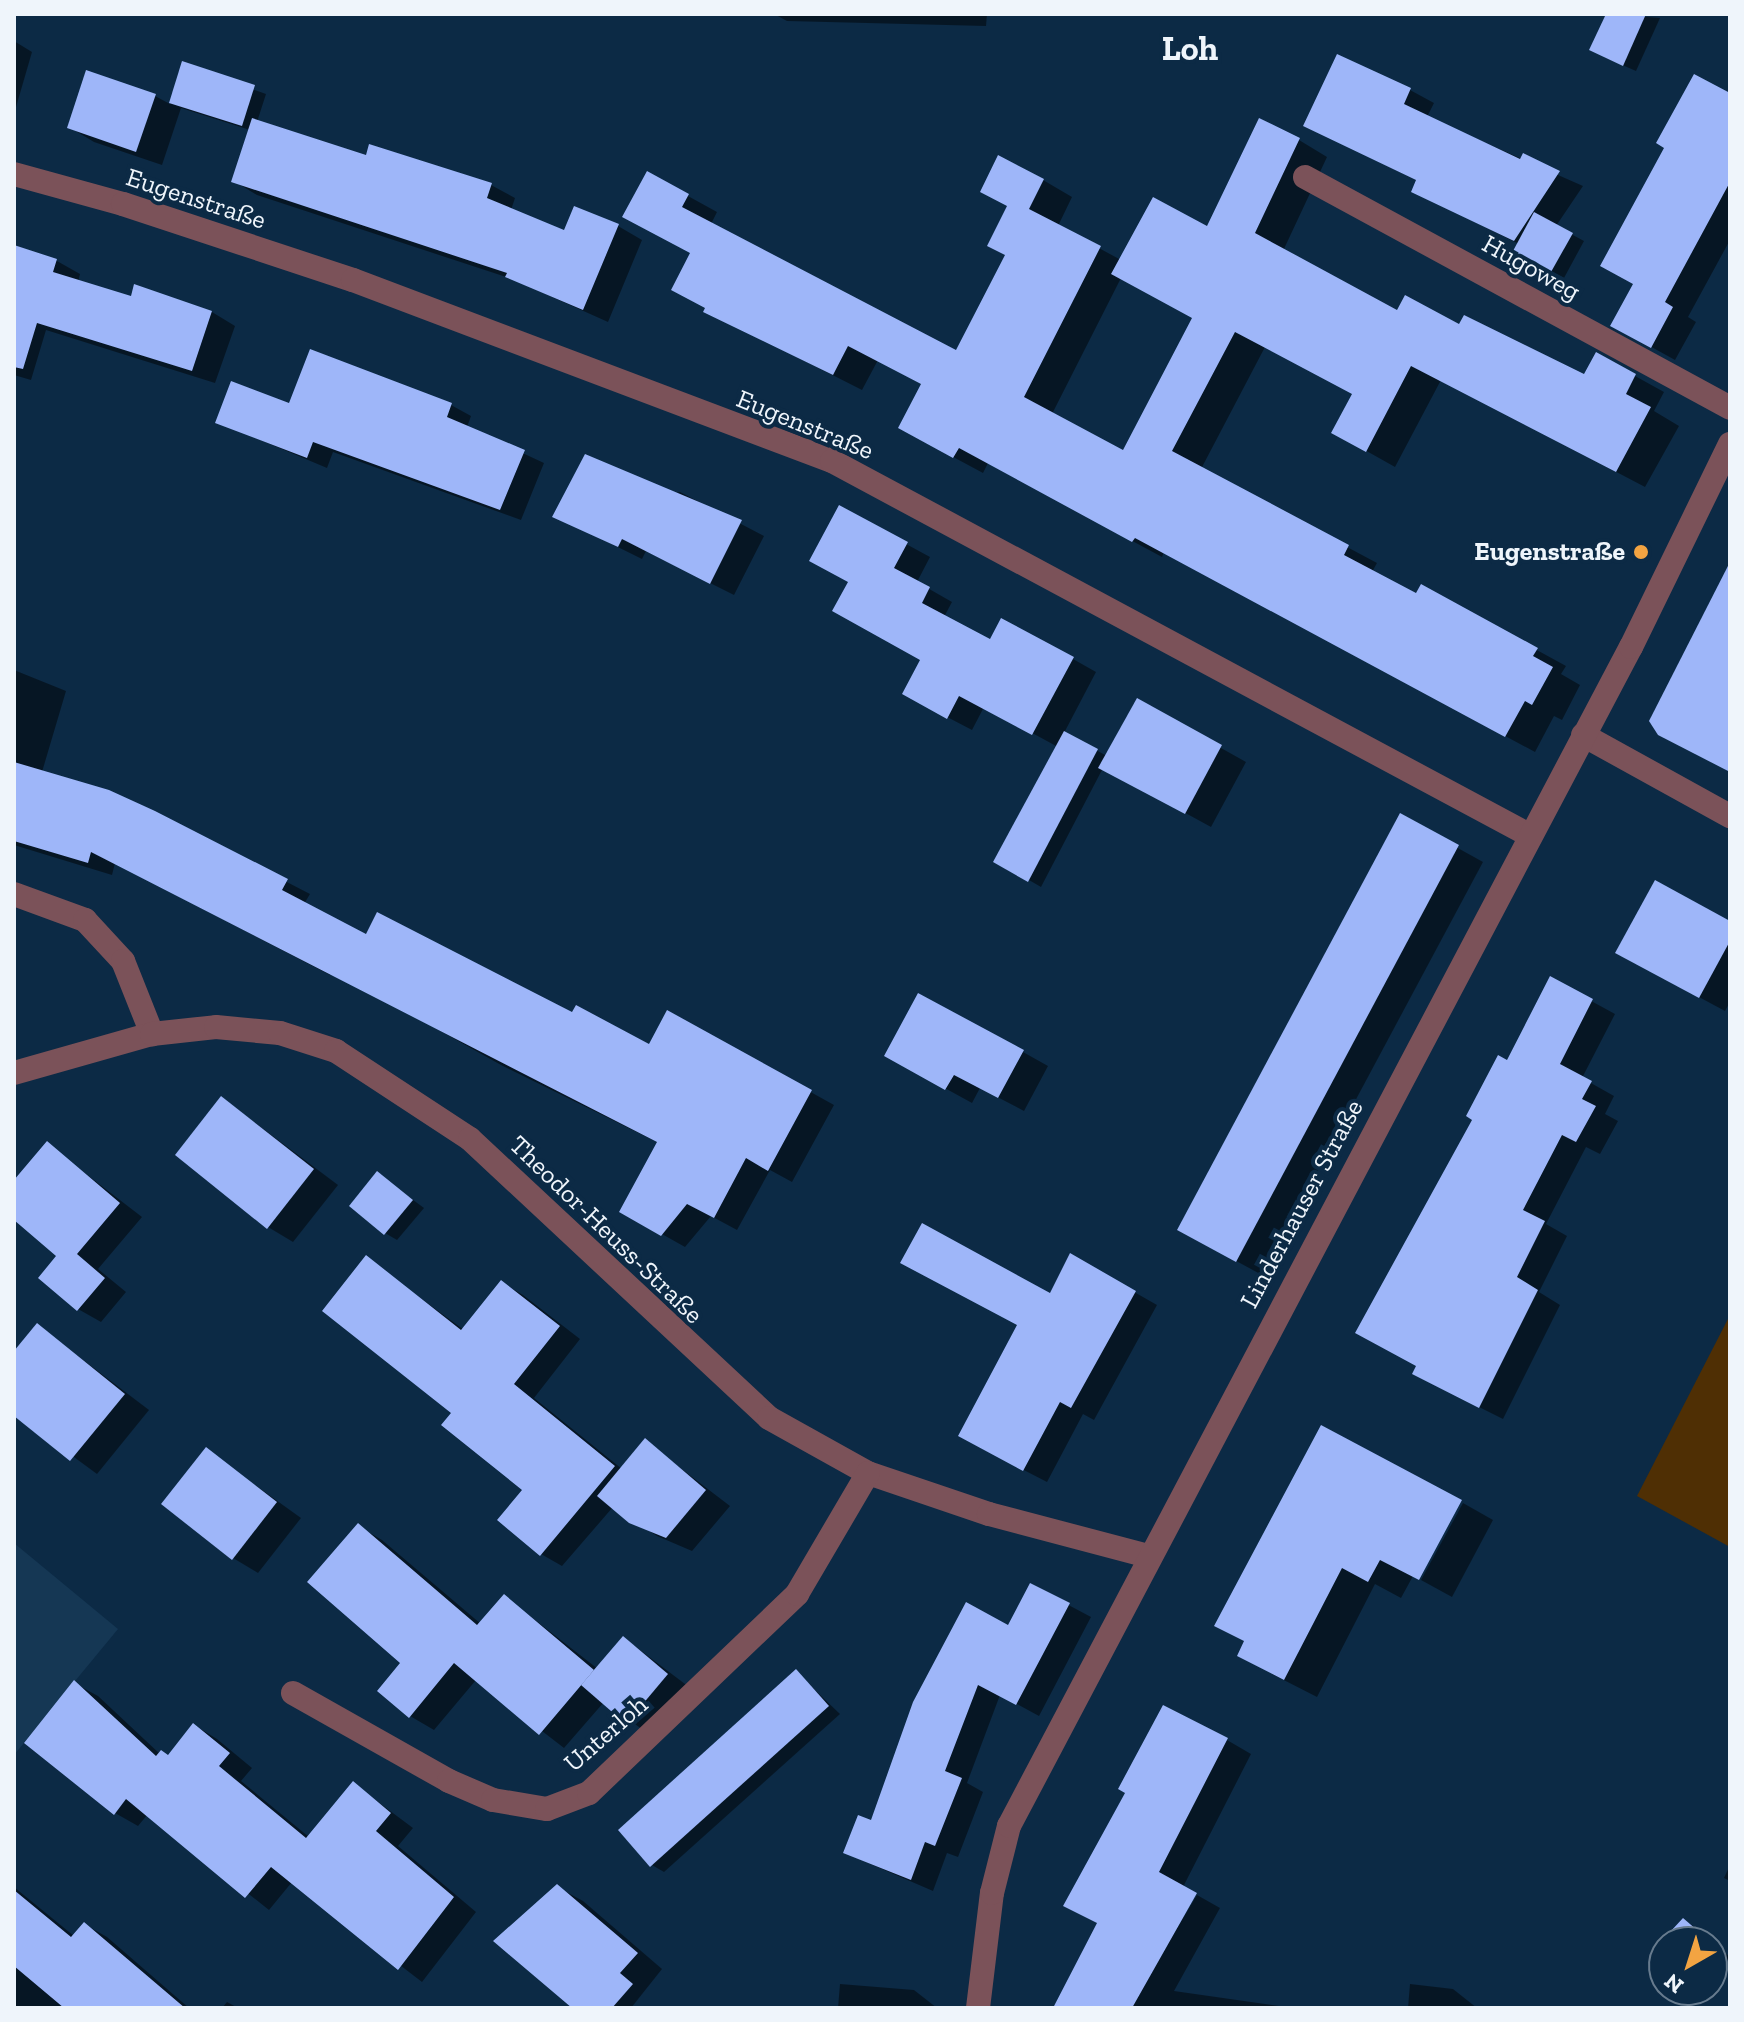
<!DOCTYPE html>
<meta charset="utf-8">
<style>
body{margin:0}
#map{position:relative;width:1744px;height:2022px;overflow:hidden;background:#0c2a45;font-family:"Zilla Slab",serif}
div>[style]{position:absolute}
.built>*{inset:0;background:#153754}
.green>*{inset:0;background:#4f2f04}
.shadow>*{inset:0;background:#0007}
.building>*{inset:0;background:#9eb6f9}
.minor>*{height:24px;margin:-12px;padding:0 12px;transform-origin:12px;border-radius:12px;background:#7b5259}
.dots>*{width:22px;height:22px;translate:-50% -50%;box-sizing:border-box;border:4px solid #0c2a45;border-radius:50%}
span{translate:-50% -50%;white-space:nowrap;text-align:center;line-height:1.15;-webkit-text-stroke:8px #0c2a45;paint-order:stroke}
.street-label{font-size:26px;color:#eff5fb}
.poi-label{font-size:26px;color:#eff5fb;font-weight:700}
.right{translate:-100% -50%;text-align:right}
.district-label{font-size:34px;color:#eff5fb;font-weight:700}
.frame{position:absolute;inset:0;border:16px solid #eff5fb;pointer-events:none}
.north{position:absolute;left:1648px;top:1926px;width:80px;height:80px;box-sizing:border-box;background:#0c2a45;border:2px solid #677b8e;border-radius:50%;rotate:219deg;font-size:22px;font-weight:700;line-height:32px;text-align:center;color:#eff5fb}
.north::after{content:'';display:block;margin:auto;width:28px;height:36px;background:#f3a442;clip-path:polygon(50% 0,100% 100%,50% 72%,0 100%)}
</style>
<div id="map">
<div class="built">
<i style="clip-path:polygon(14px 1543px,118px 1629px,14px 1755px)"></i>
</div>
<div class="green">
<i style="clip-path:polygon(1730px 1315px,1730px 1547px,1637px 1496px)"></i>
</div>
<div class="shadow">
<i style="clip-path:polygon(774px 14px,987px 14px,986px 26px,787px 21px)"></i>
<i style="clip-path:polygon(1608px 14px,1660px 18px,1636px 71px,1604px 57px)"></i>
<i style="clip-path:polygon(14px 41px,32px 52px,14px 114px)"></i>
<i style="clip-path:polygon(183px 64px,266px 94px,257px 122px,367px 158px,491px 185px,515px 198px,511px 210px,565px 233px,618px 226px,642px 240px,608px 322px,512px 279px,257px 195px,234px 181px,250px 130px,181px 108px,162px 165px,94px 142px,69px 127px,155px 96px,170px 104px)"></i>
<i style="clip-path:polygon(1410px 90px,1434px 103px,1427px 117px,1583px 186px,1556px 226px,1584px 241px,1564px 278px,1515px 251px,1519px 244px,1413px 191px,1418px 181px,1305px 125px)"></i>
<i style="clip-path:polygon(1730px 95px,1730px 240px,1688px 317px,1696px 322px,1675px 360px,1637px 339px,1635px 284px)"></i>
<i style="clip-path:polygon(evenodd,1299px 140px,1327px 157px,1283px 251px,1398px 313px,1460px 327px,1584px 377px,1597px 355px,1664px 392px,1654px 411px,1679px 426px,1645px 487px,1441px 380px,1395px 467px,1363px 449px,1354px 394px,1265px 347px,1201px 469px,1377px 563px,1372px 572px,1417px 596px,1422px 587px,1566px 666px,1561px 674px,1580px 685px,1562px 720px,1554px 716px,1535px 752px,1164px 552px,1162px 557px,988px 463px,983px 473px,929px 444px,923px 385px,878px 360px,862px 390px,706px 311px,693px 253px,648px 174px,717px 212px,711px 224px,957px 353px,1007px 255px,990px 245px,1043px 180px,1072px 197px,1058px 226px,1121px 260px,1208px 228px,1299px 140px,1121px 278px,1195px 318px,1124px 453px,1052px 414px,1121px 278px)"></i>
<i style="clip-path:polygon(14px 248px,57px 261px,80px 274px,78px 282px,132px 298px,136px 287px,212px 312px,235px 326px,215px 383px,46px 330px,31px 380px,14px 375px)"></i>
<i style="clip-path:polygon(451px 405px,471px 416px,467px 427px,544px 463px,521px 520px,333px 452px,327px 468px,218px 422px,290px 406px)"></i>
<i style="clip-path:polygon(680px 492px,764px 536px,734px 595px,646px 551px,642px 559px,555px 516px)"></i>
<i style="clip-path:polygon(840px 508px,930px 557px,917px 582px,952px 602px,944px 617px,990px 641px,1073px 659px,1096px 672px,1064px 733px,1107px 756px,1137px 701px,1246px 762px,1211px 827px,1103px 768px,1041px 887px,996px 861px,1058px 747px,984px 707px,972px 730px,928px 707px,922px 659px,850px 582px)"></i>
<i style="clip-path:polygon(14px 670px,66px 691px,42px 772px,154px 813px,310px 894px,304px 904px,367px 937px,650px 1047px,668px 1013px,834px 1105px,792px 1182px,770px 1170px,737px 1230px,711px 1216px,685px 1247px,621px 1211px,659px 1143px,501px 1065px,332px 970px,330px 975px,115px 863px,112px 875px,14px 845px)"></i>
<i style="clip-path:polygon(1400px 816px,1483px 862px,1262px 1275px,1205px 1244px)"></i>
<i style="clip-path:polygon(1730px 924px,1730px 1002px,1725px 1011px,1643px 967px)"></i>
<i style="clip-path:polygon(1551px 979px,1615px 1014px,1582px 1078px,1614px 1096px,1605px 1114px,1618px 1121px,1600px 1154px,1586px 1147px,1546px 1224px,1567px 1236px,1539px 1292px,1560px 1305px,1503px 1419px,1437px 1386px,1508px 1063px)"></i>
<i style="clip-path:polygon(1023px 1052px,1048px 1066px,1024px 1111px,980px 1088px,972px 1103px,912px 1070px)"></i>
<i style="clip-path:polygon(222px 1098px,338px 1185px,293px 1242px,268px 1227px)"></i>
<i style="clip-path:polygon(47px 1144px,142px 1217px,98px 1269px,126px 1292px,101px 1322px,78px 1309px,59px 1255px,14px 1217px,14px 1183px)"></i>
<i style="clip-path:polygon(378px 1174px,424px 1208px,397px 1240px,385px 1233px)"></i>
<i style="clip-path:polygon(1071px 1256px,1157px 1305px,1094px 1420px,1083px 1414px,1047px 1482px,983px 1449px)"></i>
<i style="clip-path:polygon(366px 1258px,464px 1330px,501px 1282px,523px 1295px,580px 1339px,534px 1398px,622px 1469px,645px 1441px,730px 1506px,692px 1551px,657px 1536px,613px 1507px,562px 1566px,541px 1554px,525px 1490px,454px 1412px)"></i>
<i style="clip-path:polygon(37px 1325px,149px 1410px,97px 1474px,14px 1413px,14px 1354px)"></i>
<i style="clip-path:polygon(1321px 1427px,1413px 1576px,1401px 1598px,1375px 1584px,1317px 1697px,1272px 1674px)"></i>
<i style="clip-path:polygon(206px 1450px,301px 1518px,258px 1573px,233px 1558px)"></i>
<i style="clip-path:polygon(1463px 1503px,1493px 1520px,1452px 1597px,1421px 1580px)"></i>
<i style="clip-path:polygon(358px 1526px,382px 1540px,481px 1624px,504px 1596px,598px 1669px,624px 1638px,693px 1690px,653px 1737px,604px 1702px,564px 1748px,476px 1680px,434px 1730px,410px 1716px,403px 1663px)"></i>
<i style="clip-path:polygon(1031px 1585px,1091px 1617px,1039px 1716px,1000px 1695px,967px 1783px,983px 1792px,958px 1857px,947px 1853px,933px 1891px,845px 1853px,872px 1823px,1009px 1628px)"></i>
<i style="clip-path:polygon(796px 1672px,840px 1714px,664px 1872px,652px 1865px)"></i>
<i style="clip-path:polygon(74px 1683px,98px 1696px,160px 1754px,170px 1757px,194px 1725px,217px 1739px,252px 1768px,241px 1781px,309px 1837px,354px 1784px,413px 1828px,398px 1846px,476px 1912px,422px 1982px,292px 1882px,269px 1910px,148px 1814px,138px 1826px,115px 1813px)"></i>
<i style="clip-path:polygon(1227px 1740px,1251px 1754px,1183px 1887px,1138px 1993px,1197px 1895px,1220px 1908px,1174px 1991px,1293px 2008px,1057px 2008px)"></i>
<i style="clip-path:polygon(1730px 1865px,1730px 1881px,1724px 1878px)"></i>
<i style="clip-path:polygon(14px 1887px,74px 1936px,84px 1924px,107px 1937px,189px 2008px,14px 2008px)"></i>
<i style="clip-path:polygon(557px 1887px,583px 1901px,662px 1969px,631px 2008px,575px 2008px)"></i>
<i style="clip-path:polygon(1683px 1920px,1695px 1927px,1730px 1957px,1712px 1979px,1712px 1942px,1661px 1945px)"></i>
<i style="clip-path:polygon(840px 1984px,914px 1990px,937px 2008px,838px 2008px)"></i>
<i style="clip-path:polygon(1410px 1984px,1453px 1989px,1477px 2008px,1408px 2008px)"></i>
<i style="clip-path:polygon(227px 2002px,238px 2008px,222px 2008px)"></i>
</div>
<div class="building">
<i style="clip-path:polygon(1606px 14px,1646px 14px,1623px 66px,1589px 50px)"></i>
<i style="clip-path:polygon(1337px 54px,1411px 88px,1404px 104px,1520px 159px,1523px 153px,1560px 171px,1514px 241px,1411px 192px,1416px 180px,1303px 126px)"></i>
<i style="clip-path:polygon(182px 61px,255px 85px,242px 126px,169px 103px)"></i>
<i style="clip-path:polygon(86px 70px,156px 94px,136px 152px,67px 128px)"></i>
<i style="clip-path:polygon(1694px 74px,1730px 93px,1730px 182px,1665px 302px,1673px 307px,1651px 348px,1610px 326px,1633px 284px,1600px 266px,1664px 148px,1656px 143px)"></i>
<i style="clip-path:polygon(252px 118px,366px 155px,369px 144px,492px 183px,487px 198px,564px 230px,574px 206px,619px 224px,583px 310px,505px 277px,507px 273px,231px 182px)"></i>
<i style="clip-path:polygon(1259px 118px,1300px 138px,1255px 233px,1397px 310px,1405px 295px,1459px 324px,1464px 315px,1584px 374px,1596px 352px,1636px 374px,1626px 394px,1651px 407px,1616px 472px,1411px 366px,1366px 452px,1331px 433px,1352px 394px,1235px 332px,1172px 451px,1349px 545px,1344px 555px,1416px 593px,1421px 584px,1538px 648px,1533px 656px,1553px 667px,1532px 705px,1525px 701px,1505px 737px,1135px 538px,1132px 542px,959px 448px,953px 458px,898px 428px,921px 384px,848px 346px,833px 375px,703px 312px,705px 308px,671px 290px,690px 253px,622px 217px,647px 171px,689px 194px,682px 207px,956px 350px,1005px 255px,987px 246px,1007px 206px,980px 192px,998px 155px,1044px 179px,1029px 209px,1101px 246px,1024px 397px,1123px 450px,1192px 318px,1111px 274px,1153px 197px,1207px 226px)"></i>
<i style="clip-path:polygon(1534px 212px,1573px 233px,1551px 272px,1513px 251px)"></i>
<i style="clip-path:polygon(14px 245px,57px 259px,53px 272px,131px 296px,134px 284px,212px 311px,192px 371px,37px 323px,23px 369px,14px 367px)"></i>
<i style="clip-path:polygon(310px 349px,452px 403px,447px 417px,525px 450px,500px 510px,313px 442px,307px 458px,215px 423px,231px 381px,289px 403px)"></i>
<i style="clip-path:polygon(585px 454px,742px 520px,710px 584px,622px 539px,618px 547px,552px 517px)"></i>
<i style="clip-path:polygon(839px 505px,908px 542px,894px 568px,930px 587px,922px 603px,990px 639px,1001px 618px,1074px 657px,1032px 735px,959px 696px,947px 719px,902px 694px,920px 660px,832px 611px,848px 582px,809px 561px)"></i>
<i style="clip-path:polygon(1730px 562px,1730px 772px,1658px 735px,1649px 721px)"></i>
<i style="clip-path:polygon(1137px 698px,1222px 745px,1185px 814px,1098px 768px)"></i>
<i style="clip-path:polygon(1064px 731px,1098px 749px,1028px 882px,993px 862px)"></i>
<i style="clip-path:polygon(14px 762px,109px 790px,155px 811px,288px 879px,282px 890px,366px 934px,377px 912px,572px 1012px,576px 1005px,649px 1044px,667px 1010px,812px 1090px,768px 1171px,746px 1158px,714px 1218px,687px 1204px,661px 1236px,619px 1212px,657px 1142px,91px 852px,88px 863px,14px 841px)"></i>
<i style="clip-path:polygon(1400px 813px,1459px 845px,1236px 1262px,1177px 1230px)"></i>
<i style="clip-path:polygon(1655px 880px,1730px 921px,1730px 941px,1699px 998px,1615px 953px)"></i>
<i style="clip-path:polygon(1550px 976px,1593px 999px,1560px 1064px,1592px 1081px,1582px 1099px,1596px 1106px,1576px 1142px,1562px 1135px,1523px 1210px,1545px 1221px,1517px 1277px,1538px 1290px,1479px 1408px,1412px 1374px,1416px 1366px,1355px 1333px,1472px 1120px,1466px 1116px,1498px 1055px,1507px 1060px)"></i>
<i style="clip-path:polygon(918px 993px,1024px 1050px,998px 1098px,954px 1075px,945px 1090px,884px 1056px)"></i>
<i style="clip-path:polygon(221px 1096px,314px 1169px,267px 1229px,175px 1155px)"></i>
<i style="clip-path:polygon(47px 1141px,120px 1203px,77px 1254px,105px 1278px,77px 1311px,38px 1278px,56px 1256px,14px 1220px,14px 1180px)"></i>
<i style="clip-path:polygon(377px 1171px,413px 1200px,384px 1235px,349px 1206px)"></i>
<i style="clip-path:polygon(922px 1223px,1050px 1293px,1070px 1253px,1136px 1291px,1071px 1408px,1060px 1402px,1023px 1471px,958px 1436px,1017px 1325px,900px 1263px)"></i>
<i style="clip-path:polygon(366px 1255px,461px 1330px,501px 1280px,560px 1326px,514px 1384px,615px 1466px,540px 1556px,497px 1520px,522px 1490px,441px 1425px,451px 1413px,322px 1311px)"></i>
<i style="clip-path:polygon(37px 1323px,125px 1394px,70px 1461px,14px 1416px,14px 1351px)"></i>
<i style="clip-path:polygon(1321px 1425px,1462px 1500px,1419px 1580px,1380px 1560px,1368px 1582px,1342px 1568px,1284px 1680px,1237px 1656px,1244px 1641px,1214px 1626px)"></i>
<i style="clip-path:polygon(645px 1438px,706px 1490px,666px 1538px,629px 1523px,597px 1496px)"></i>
<i style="clip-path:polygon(206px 1447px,277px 1502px,232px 1560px,161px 1504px)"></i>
<i style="clip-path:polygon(358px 1523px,477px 1625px,504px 1594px,594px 1670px,539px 1735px,454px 1663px,409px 1718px,377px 1691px,400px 1663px,307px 1582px)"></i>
<i style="clip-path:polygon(1030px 1583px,1070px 1603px,1016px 1705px,978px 1685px,945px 1771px,962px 1778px,935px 1846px,925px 1842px,911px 1880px,843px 1853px,858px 1815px,871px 1820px,913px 1702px,966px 1602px,1008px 1625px)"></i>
<i style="clip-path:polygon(623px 1636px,668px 1674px,626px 1724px,581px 1685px)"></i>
<i style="clip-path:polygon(796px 1669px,829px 1706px,650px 1867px,618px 1830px)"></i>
<i style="clip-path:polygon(74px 1680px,156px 1756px,161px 1750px,168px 1755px,193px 1723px,230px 1753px,219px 1766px,306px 1838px,353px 1781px,391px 1813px,376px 1831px,454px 1897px,398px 1970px,271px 1867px,245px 1898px,126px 1799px,114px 1815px,24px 1743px)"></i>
<i style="clip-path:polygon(1163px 1705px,1228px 1738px,1159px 1872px,1197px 1893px,1132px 2008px,1053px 2008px,1097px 1923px,1063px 1906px,1125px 1793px,1118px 1789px)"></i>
<i style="clip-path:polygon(557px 1884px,638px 1953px,620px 1973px,633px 1984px,612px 2008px,572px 2008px,493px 1941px)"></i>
<i style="clip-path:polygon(14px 1890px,71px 1937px,84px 1922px,185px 2008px,64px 2008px,14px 1966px)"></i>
<i style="clip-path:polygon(1683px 1918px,1711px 1942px,1664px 1942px,1664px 1950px,1658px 1945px)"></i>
</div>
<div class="minor">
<i style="left:14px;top:174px;width:113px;rotate:15.4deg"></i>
<i style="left:123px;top:204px;width:242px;rotate:18.3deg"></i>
<i style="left:353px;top:280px;width:512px;rotate:20.7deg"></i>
<i style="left:832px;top:461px;width:791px;rotate:28.22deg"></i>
<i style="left:1305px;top:177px;width:484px;rotate:28.5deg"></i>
<i style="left:1583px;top:735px;width:168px;rotate:28.9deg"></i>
<i style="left:14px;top:894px;width:76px;rotate:20.1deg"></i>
<i style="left:85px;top:920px;width:56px;rotate:47.2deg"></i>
<i style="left:123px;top:961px;width:79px;rotate:68.3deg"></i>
<i style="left:14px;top:1073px;width:143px;rotate:-15.8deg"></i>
<i style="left:152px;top:1034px;width:64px;rotate:-6.2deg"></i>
<i style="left:216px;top:1027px;width:64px;rotate:5.4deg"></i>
<i style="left:280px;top:1033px;width:59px;rotate:17.8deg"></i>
<i style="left:336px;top:1051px;width:160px;rotate:33.3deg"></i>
<i style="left:470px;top:1139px;width:409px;rotate:43deg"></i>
<i style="left:769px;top:1418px;width:113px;rotate:29.1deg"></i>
<i style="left:868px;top:1473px;width:128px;rotate:18.7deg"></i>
<i style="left:989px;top:1514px;width:164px;rotate:14.8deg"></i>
<i style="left:293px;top:1693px;width:179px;rotate:29.4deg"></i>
<i style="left:449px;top:1781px;width:48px;rotate:23.4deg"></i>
<i style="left:493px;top:1800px;width:55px;rotate:9.5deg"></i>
<i style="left:547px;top:1809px;width:45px;rotate:-20.9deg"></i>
<i style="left:589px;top:1793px;width:288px;rotate:-43.7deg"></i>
<i style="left:797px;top:1594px;width:140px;rotate:-59.6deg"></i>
<i style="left:978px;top:2008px;width:116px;rotate:-83.1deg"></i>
<i style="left:992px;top:1893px;width:69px;rotate:-75.8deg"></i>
<i style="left:1009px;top:1826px;width:1333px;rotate:-62.19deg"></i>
<i style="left:1631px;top:647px;width:226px;rotate:-64deg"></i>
</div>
<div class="dots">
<i style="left:1641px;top:552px;background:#f3a442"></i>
</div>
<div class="street-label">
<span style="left:196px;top:199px;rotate:18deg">Eugenstraße</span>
<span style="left:1531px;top:268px;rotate:29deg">Hugoweg</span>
<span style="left:805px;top:425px;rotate:22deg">Eugenstraße</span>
<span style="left:1302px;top:1204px;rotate:-62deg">Linderhauser Straße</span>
<span style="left:606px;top:1230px;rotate:44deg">Theodor-Heuss-Straße</span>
<span style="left:606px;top:1734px;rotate:-41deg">Unterloh</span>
</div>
<div class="poi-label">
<span class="right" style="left:1625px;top:552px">Eugenstraße</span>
</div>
<div class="district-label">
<span style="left:1190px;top:49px">Loh</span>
</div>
<div class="frame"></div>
<div class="north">N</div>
</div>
